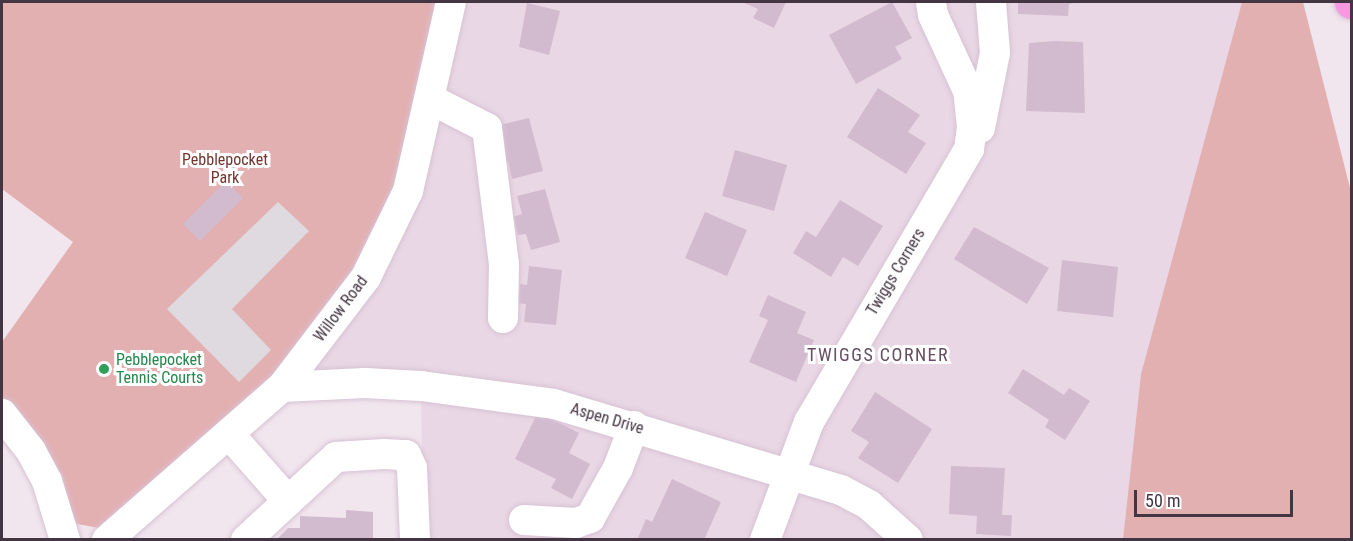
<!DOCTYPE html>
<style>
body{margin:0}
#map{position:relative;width:1353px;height:541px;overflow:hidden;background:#f1e5ee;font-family:"Roboto Condensed",sans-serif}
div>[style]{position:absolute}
.residential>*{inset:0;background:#e9d7e5}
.green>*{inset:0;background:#e3b0b2}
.parking>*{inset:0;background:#dfdadf}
.building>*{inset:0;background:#d2bbcf}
.roads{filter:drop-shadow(0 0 2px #d7c2d3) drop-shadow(0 0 2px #d7c2d3)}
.minor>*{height:30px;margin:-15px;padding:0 15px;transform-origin:15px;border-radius:15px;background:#fff}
.major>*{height:33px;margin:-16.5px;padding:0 16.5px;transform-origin:16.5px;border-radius:16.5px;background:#f798e1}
.dots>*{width:16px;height:16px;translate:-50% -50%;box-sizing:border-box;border:3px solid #fff;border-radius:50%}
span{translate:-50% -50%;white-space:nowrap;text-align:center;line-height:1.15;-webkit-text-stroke:6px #fff;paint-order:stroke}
.park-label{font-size:16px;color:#70362d}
.street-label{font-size:16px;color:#433541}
.leisure-label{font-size:16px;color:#27864d}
.left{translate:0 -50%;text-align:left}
.neighbourhood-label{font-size:18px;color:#654d62;letter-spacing:1.5px}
.frame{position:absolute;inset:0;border:3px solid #433541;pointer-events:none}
.scale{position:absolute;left:1134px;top:490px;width:159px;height:27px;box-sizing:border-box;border:3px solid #433541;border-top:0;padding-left:8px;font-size:18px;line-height:21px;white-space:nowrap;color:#433541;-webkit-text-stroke:4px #fff;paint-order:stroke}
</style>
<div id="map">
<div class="residential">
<i style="clip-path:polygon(450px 2px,1242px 2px,1141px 374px,1123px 539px,423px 539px,421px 386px,282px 387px)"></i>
</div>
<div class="green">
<i style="clip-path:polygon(2px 2px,451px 2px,401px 207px,282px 387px,105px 529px,77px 524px,53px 472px,2px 399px,2px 342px,73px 242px,2px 189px)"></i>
<i style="clip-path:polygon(1242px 2px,1303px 2px,1351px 192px,1351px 539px,1123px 539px,1141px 374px)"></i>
</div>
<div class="parking">
<i style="clip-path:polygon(278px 202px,309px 231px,232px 309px,271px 350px,239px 382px,167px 309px)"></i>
</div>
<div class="building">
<i style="clip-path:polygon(742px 2px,786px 2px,774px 28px,753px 18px,758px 9px)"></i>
<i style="clip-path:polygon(892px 2px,912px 38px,895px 47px,902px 59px,856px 84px,829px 35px)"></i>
<i style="clip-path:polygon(1018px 2px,1078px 2px,1069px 4px,1068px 16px,1018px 14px)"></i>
<i style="clip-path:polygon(527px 3px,560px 11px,549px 55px,519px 47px)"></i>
<i style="clip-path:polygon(1055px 41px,1083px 42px,1085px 113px,1026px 111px,1029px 43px)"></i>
<i style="clip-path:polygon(878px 88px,920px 115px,908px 132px,926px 143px,906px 174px,847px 137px)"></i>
<i style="clip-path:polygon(529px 118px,543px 171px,512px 179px,508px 161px,500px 163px,496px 146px,505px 144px,500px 125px)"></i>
<i style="clip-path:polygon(735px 150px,787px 165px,774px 211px,722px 196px)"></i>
<i style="clip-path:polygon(226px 181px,243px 198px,200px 241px,183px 224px)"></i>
<i style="clip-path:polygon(545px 189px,560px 242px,531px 250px,526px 234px,518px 235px,513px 217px,522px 214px,517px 196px)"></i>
<i style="clip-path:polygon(840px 200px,883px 226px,858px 266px,843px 257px,831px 277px,793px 253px,806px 231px,816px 237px)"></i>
<i style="clip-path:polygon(705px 212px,747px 230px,727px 276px,685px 258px)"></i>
<i style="clip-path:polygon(974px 227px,1049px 268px,1027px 304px,954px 259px)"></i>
<i style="clip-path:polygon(1062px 260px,1118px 267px,1113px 317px,1057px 311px)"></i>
<i style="clip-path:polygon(529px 266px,562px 270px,556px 325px,524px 322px,526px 304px,518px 303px,520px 284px,527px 285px)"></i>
<i style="clip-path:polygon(768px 295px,806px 312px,797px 333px,814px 340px,796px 382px,749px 362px,768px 320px,759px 316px)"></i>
<i style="clip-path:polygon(1023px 369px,1064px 395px,1069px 388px,1090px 401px,1065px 440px,1045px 427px,1049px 420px,1008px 393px)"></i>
<i style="clip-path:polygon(875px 392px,932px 429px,898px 483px,858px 458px,869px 442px,851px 431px)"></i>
<i style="clip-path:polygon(538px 412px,579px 433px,569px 453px,590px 464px,572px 499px,551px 488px,556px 479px,515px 459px)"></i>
<i style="clip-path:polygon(951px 466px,1005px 468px,1002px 515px,1012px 515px,1011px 536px,976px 534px,977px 516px,949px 514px)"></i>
<i style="clip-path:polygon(672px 479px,721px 502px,704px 540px,637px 540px,646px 519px,652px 522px)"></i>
<i style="clip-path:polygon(346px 510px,373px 512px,373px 540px,276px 540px,288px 528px,300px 528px,300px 516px,346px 518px)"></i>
</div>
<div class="roads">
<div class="minor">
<i style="left:430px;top:99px;width:64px;rotate:27deg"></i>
<i style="left:487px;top:128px;width:138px;rotate:82.9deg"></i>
<i style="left:504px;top:265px;width:53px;rotate:91.1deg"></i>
<i style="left:980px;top:128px;width:76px;rotate:-78.7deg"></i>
<i style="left:995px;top:53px;width:51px;rotate:-94.5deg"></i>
<i style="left:282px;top:387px;width:83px;rotate:-2.8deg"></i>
<i style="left:365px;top:383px;width:56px;rotate:3.1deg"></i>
<i style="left:421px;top:386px;width:134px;rotate:7.7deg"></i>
<i style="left:554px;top:404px;width:300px;rotate:16.7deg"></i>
<i style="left:841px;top:490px;width:32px;rotate:28deg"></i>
<i style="left:869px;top:505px;width:52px;rotate:41.9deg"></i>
<i style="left:2px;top:414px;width:47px;rotate:51.9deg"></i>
<i style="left:31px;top:451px;width:34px;rotate:62deg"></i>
<i style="left:47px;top:481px;width:62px;rotate:73deg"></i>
<i style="left:229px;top:434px;width:89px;rotate:48.6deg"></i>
<i style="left:524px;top:520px;width:52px;rotate:3.3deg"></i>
<i style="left:576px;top:523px;width:15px;rotate:-20deg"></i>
<i style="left:590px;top:518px;width:57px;rotate:-60.8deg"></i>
<i style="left:618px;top:468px;width:45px;rotate:-69.1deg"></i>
<i style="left:107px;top:540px;width:232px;rotate:-41.2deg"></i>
<i style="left:282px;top:387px;width:138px;rotate:-52.6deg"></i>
<i style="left:366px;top:277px;width:96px;rotate:-64deg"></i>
<i style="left:408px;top:191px;width:194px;rotate:-77.2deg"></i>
<i style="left:246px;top:540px;width:122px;rotate:-42.7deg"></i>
<i style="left:336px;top:457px;width:48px;rotate:-3.6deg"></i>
<i style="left:384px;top:454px;width:22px;rotate:3deg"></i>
<i style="left:406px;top:455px;width:14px;rotate:65deg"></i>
<i style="left:412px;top:468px;width:72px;rotate:87.6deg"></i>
<i style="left:765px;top:540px;width:126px;rotate:-69.6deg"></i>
<i style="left:809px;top:422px;width:316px;rotate:-59.6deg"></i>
<i style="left:969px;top:149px;width:22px;rotate:-82deg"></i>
<i style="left:972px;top:127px;width:36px;rotate:-96deg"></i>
<i style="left:968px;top:91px;width:84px;rotate:-114.7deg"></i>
<i style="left:933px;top:15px;width:13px;rotate:-99deg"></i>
</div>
<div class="major">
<i style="left:1351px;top:2px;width:1px"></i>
</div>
</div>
<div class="dots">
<i style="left:104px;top:369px;background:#2e9e5b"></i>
</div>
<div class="park-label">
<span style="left:225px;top:169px">Pebblepocket<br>Park</span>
</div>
<div class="street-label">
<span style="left:896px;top:272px;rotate:-59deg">Twiggs Corners</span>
<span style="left:341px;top:309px;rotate:-53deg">Willow Road</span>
<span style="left:607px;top:419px;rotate:16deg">Aspen Drive</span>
</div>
<div class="leisure-label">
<span class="left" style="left:116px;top:369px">Pebblepocket<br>Tennis Courts</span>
</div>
<div class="neighbourhood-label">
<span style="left:878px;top:355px">TWIGGS CORNER</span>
</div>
<div class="frame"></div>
<div class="scale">50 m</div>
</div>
